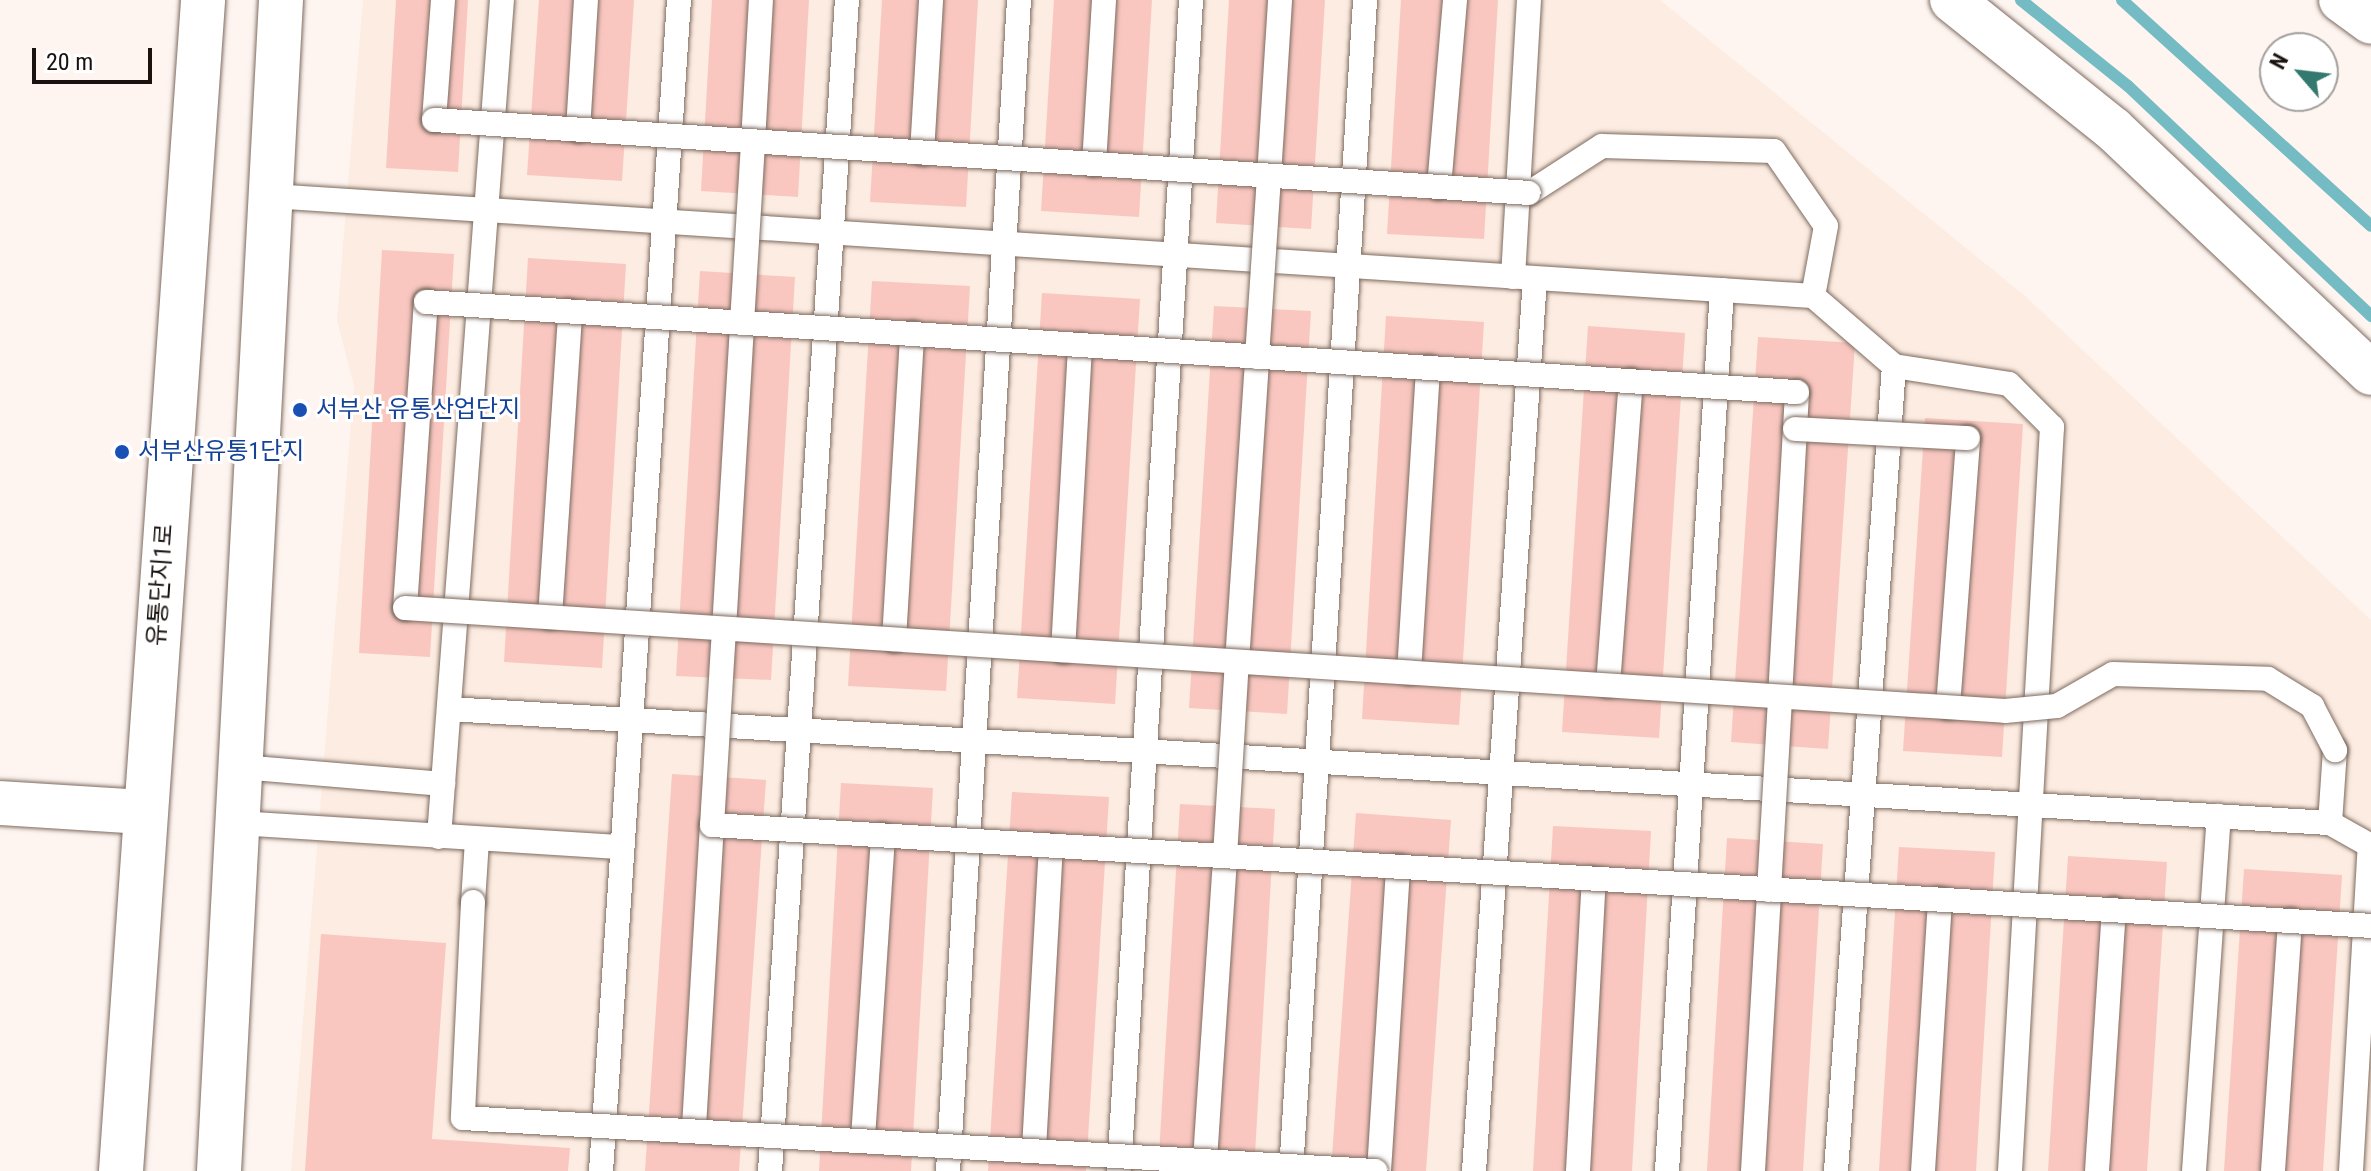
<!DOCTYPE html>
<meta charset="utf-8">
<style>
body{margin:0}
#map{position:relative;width:2371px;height:1171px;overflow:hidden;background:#fef5f0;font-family:"Roboto Condensed","Noto Sans KR",sans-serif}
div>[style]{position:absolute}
.built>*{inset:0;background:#fdece1}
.stream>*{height:12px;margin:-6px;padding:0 6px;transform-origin:6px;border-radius:6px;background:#74bbc3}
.building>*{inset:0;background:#f9c7c0}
.roads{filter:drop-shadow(0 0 2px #7e6b60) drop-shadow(0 0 2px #7e6b60)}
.service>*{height:24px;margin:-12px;padding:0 12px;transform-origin:12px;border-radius:12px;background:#fff}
.minor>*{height:44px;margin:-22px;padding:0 22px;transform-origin:22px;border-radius:22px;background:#fff}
.secondary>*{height:44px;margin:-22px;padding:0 22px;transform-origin:22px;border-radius:22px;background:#fff}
.bridges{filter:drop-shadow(0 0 2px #7e6b60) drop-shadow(0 0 2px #7e6b60)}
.service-bridge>*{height:24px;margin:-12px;padding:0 12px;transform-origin:12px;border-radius:12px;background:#fff}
.dots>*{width:22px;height:22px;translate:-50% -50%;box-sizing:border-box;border:4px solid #fff;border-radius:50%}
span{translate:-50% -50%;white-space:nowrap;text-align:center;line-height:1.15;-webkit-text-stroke:6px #fff;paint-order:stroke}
.transit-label{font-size:24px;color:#164399}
.left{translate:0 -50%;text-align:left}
.street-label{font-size:24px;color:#19120e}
.north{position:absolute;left:2259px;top:32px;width:80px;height:80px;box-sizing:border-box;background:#fff;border:2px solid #a3a09f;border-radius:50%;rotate:298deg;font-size:22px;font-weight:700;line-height:32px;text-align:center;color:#19120e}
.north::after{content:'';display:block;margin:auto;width:28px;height:36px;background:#33796f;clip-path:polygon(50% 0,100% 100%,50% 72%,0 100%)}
.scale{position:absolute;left:32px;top:48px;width:120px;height:36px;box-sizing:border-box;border:4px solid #19120e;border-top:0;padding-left:10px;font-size:24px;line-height:28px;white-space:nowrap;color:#19120e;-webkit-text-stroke:6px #fff;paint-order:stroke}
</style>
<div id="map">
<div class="built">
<i style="clip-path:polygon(363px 0,1660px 0,2024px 295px,2371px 620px,2371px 1171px,291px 1171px,354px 386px,337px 320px)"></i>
</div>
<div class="stream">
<i style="left:2021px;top:0;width:137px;rotate:38.8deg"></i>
<i style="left:2128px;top:86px;width:335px;rotate:43.4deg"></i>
<i style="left:2122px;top:0;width:336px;rotate:42.2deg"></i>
</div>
<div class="building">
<i style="clip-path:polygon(396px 0,468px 0,458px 172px,386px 168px)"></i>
<i style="clip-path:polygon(539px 0,634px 0,622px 181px,527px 175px)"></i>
<i style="clip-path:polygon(712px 0,809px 0,798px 197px,701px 191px)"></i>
<i style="clip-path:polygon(882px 0,978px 0,966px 207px,870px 202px)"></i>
<i style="clip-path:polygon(1054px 0,1152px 0,1139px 217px,1041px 211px)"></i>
<i style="clip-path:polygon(1229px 0,1325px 0,1311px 229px,1216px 223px)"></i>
<i style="clip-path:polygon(1401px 0,1498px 0,1484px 239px,1387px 234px)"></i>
<i style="clip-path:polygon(382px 250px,454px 254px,430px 657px,359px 653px)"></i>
<i style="clip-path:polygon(528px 258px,626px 264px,602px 668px,504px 662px)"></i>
<i style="clip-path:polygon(700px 271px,795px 277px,771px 680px,676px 676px)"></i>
<i style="clip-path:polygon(872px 281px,970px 286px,946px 691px,848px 686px)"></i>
<i style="clip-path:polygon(1042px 293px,1140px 299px,1115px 704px,1017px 698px)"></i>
<i style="clip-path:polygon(1214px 306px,1311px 311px,1287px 714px,1189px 708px)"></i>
<i style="clip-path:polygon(1386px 316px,1484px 322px,1459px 725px,1362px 719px)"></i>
<i style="clip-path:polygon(1588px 326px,1685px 333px,1659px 738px,1562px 732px)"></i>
<i style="clip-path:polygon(1758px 337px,1855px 343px,1828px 749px,1731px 742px)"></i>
<i style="clip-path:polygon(1925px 418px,2023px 424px,2002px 757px,1903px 751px)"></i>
<i style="clip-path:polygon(672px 774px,766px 780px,739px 1171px,645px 1171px)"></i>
<i style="clip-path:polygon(841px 783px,933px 788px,911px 1171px,819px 1171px)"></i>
<i style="clip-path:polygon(1012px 792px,1109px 797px,1086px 1171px,988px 1171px)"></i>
<i style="clip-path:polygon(1180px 804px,1275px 809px,1254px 1171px,1158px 1171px)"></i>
<i style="clip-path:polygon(1356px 813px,1451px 820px,1426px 1171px,1331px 1171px)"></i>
<i style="clip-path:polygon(1553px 826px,1651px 831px,1632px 1171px,1533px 1171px)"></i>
<i style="clip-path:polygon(1727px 838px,1823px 844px,1803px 1171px,1707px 1171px)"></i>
<i style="clip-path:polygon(1899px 847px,1995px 852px,1976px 1171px,1879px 1171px)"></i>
<i style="clip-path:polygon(2068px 856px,2167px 862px,2147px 1171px,2048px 1171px)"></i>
<i style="clip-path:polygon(2244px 869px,2342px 875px,2323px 1171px,2224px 1171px)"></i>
<i style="clip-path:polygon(321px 934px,446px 943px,432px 1139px,570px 1148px,568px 1171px,305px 1171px)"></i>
</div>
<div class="roads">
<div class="service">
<i style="left:434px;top:120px;width:120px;rotate:-85.7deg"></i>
<i style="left:578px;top:130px;width:130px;rotate:-86.5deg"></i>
<i style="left:753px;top:142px;width:142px;rotate:-86.8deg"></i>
<i style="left:922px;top:153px;width:153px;rotate:-86.6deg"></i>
<i style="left:1094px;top:164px;width:164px;rotate:-86.5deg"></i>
<i style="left:1269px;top:176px;width:176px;rotate:-86.4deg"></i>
<i style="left:1439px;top:187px;width:188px;rotate:-85.1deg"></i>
<i style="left:1529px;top:193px;width:87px;rotate:-32.8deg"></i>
<i style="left:1602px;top:146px;width:172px;rotate:1.7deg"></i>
<i style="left:1774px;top:151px;width:91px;rotate:55.3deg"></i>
<i style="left:1826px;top:226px;width:71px;rotate:100.5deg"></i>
<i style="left:271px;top:196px;width:1545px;rotate:3.71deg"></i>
<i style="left:1813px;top:296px;width:107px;rotate:40.8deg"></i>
<i style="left:1894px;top:366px;width:116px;rotate:8.9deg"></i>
<i style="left:2009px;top:384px;width:61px;rotate:45deg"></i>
<i style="left:2052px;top:427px;width:745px;rotate:93.23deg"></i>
<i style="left:1513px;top:277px;width:277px;rotate:-86.7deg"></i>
<i style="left:405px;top:608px;width:307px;rotate:-86.1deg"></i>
<i style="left:550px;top:617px;width:306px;rotate:-86.2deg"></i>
<i style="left:724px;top:629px;width:307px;rotate:-86.6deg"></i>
<i style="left:894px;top:640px;width:307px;rotate:-86.6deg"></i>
<i style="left:1063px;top:651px;width:306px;rotate:-86.8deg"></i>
<i style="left:1237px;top:662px;width:306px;rotate:-86.2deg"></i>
<i style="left:1409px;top:672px;width:305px;rotate:-86.4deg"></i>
<i style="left:1608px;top:685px;width:305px;rotate:-85.7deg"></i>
<i style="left:1780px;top:697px;width:305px;rotate:-86.8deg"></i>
<i style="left:1948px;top:707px;width:270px;rotate:-85.7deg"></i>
<i style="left:449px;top:709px;width:1884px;rotate:3.47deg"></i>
<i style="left:2330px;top:823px;width:47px;rotate:29.3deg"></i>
<i style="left:241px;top:767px;width:203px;rotate:4.8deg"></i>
<i style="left:238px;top:823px;width:385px;rotate:3.6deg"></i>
<i style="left:2330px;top:823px;width:73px;rotate:-86.1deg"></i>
<i style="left:439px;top:837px;width:839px;rotate:-85.7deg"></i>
<i style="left:473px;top:902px;width:62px;rotate:-86.3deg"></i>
<i style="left:694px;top:1127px;width:303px;rotate:-86.6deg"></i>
<i style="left:863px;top:1138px;width:303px;rotate:-86.2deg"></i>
<i style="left:1034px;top:1149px;width:303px;rotate:-86.8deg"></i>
<i style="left:1205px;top:1160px;width:305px;rotate:-86.2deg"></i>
<i style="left:601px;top:1171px;width:1174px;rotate:-86.19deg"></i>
<i style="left:770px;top:1171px;width:1174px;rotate:-86.24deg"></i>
<i style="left:948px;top:1171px;width:1173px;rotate:-86.53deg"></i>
<i style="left:1119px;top:1171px;width:1173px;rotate:-86.48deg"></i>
<i style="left:1291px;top:1171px;width:1173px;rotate:-86.38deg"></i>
<i style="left:1379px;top:1171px;width:305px;rotate:-86.4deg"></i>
<i style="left:1474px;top:1171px;width:894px;rotate:-86.09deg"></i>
<i style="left:1578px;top:1171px;width:292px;rotate:-86.9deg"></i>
<i style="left:1667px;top:1171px;width:883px;rotate:-86.43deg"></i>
<i style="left:1753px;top:1171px;width:281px;rotate:-86.7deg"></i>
<i style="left:1836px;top:1171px;width:807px;rotate:-85.88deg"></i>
<i style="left:1923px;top:1171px;width:272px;rotate:-86.4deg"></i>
<i style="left:2097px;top:1171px;width:262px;rotate:-86.3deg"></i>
<i style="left:2194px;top:1171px;width:356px;rotate:-86deg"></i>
<i style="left:2273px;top:1171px;width:251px;rotate:-86.1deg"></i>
<i style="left:2351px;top:1171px;width:326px;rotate:-86.7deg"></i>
</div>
<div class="minor">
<i style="left:1952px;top:0;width:206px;rotate:38.7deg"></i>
<i style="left:2113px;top:129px;width:355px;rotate:43.4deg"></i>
<i style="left:0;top:803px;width:145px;rotate:3.6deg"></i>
</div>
<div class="secondary">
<i style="left:2341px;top:0;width:37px;rotate:36deg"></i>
<i style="left:121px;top:1171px;width:1174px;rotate:-85.99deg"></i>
<i style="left:219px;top:1171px;width:1173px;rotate:-86.97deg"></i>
</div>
</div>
<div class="bridges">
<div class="service-bridge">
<i style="left:434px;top:120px;width:1097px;rotate:3.81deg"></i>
<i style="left:426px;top:302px;width:1374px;rotate:3.76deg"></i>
<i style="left:742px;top:323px;width:181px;rotate:-86.5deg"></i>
<i style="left:1257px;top:357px;width:181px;rotate:-86.2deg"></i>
<i style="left:1795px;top:429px;width:173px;rotate:3deg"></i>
<i style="left:405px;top:608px;width:1603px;rotate:3.68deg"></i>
<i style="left:2005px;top:711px;width:52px;rotate:-5.5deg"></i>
<i style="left:2057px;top:706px;width:64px;rotate:-29.7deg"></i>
<i style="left:2113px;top:674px;width:155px;rotate:1.8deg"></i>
<i style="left:2268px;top:679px;width:52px;rotate:31.5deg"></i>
<i style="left:2312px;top:706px;width:50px;rotate:62.4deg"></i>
<i style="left:724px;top:629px;width:196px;rotate:93.5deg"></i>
<i style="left:712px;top:825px;width:1662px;rotate:3.48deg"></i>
<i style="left:1225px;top:856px;width:194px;rotate:-86.5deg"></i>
<i style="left:1769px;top:890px;width:193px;rotate:-86.7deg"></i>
<i style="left:473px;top:902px;width:216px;rotate:92.7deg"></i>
<i style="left:463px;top:1118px;width:914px;rotate:3.33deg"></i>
</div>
</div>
<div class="dots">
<i style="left:300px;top:410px;background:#1a4fb4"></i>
<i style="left:122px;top:452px;background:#1a4fb4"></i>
</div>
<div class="transit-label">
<span class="left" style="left:316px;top:410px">서부산 유통산업단지</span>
<span class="left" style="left:138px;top:452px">서부산유통1단지</span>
</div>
<div class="street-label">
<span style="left:161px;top:585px;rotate:-86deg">유통단지1로</span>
</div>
<div class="north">N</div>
<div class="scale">20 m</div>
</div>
